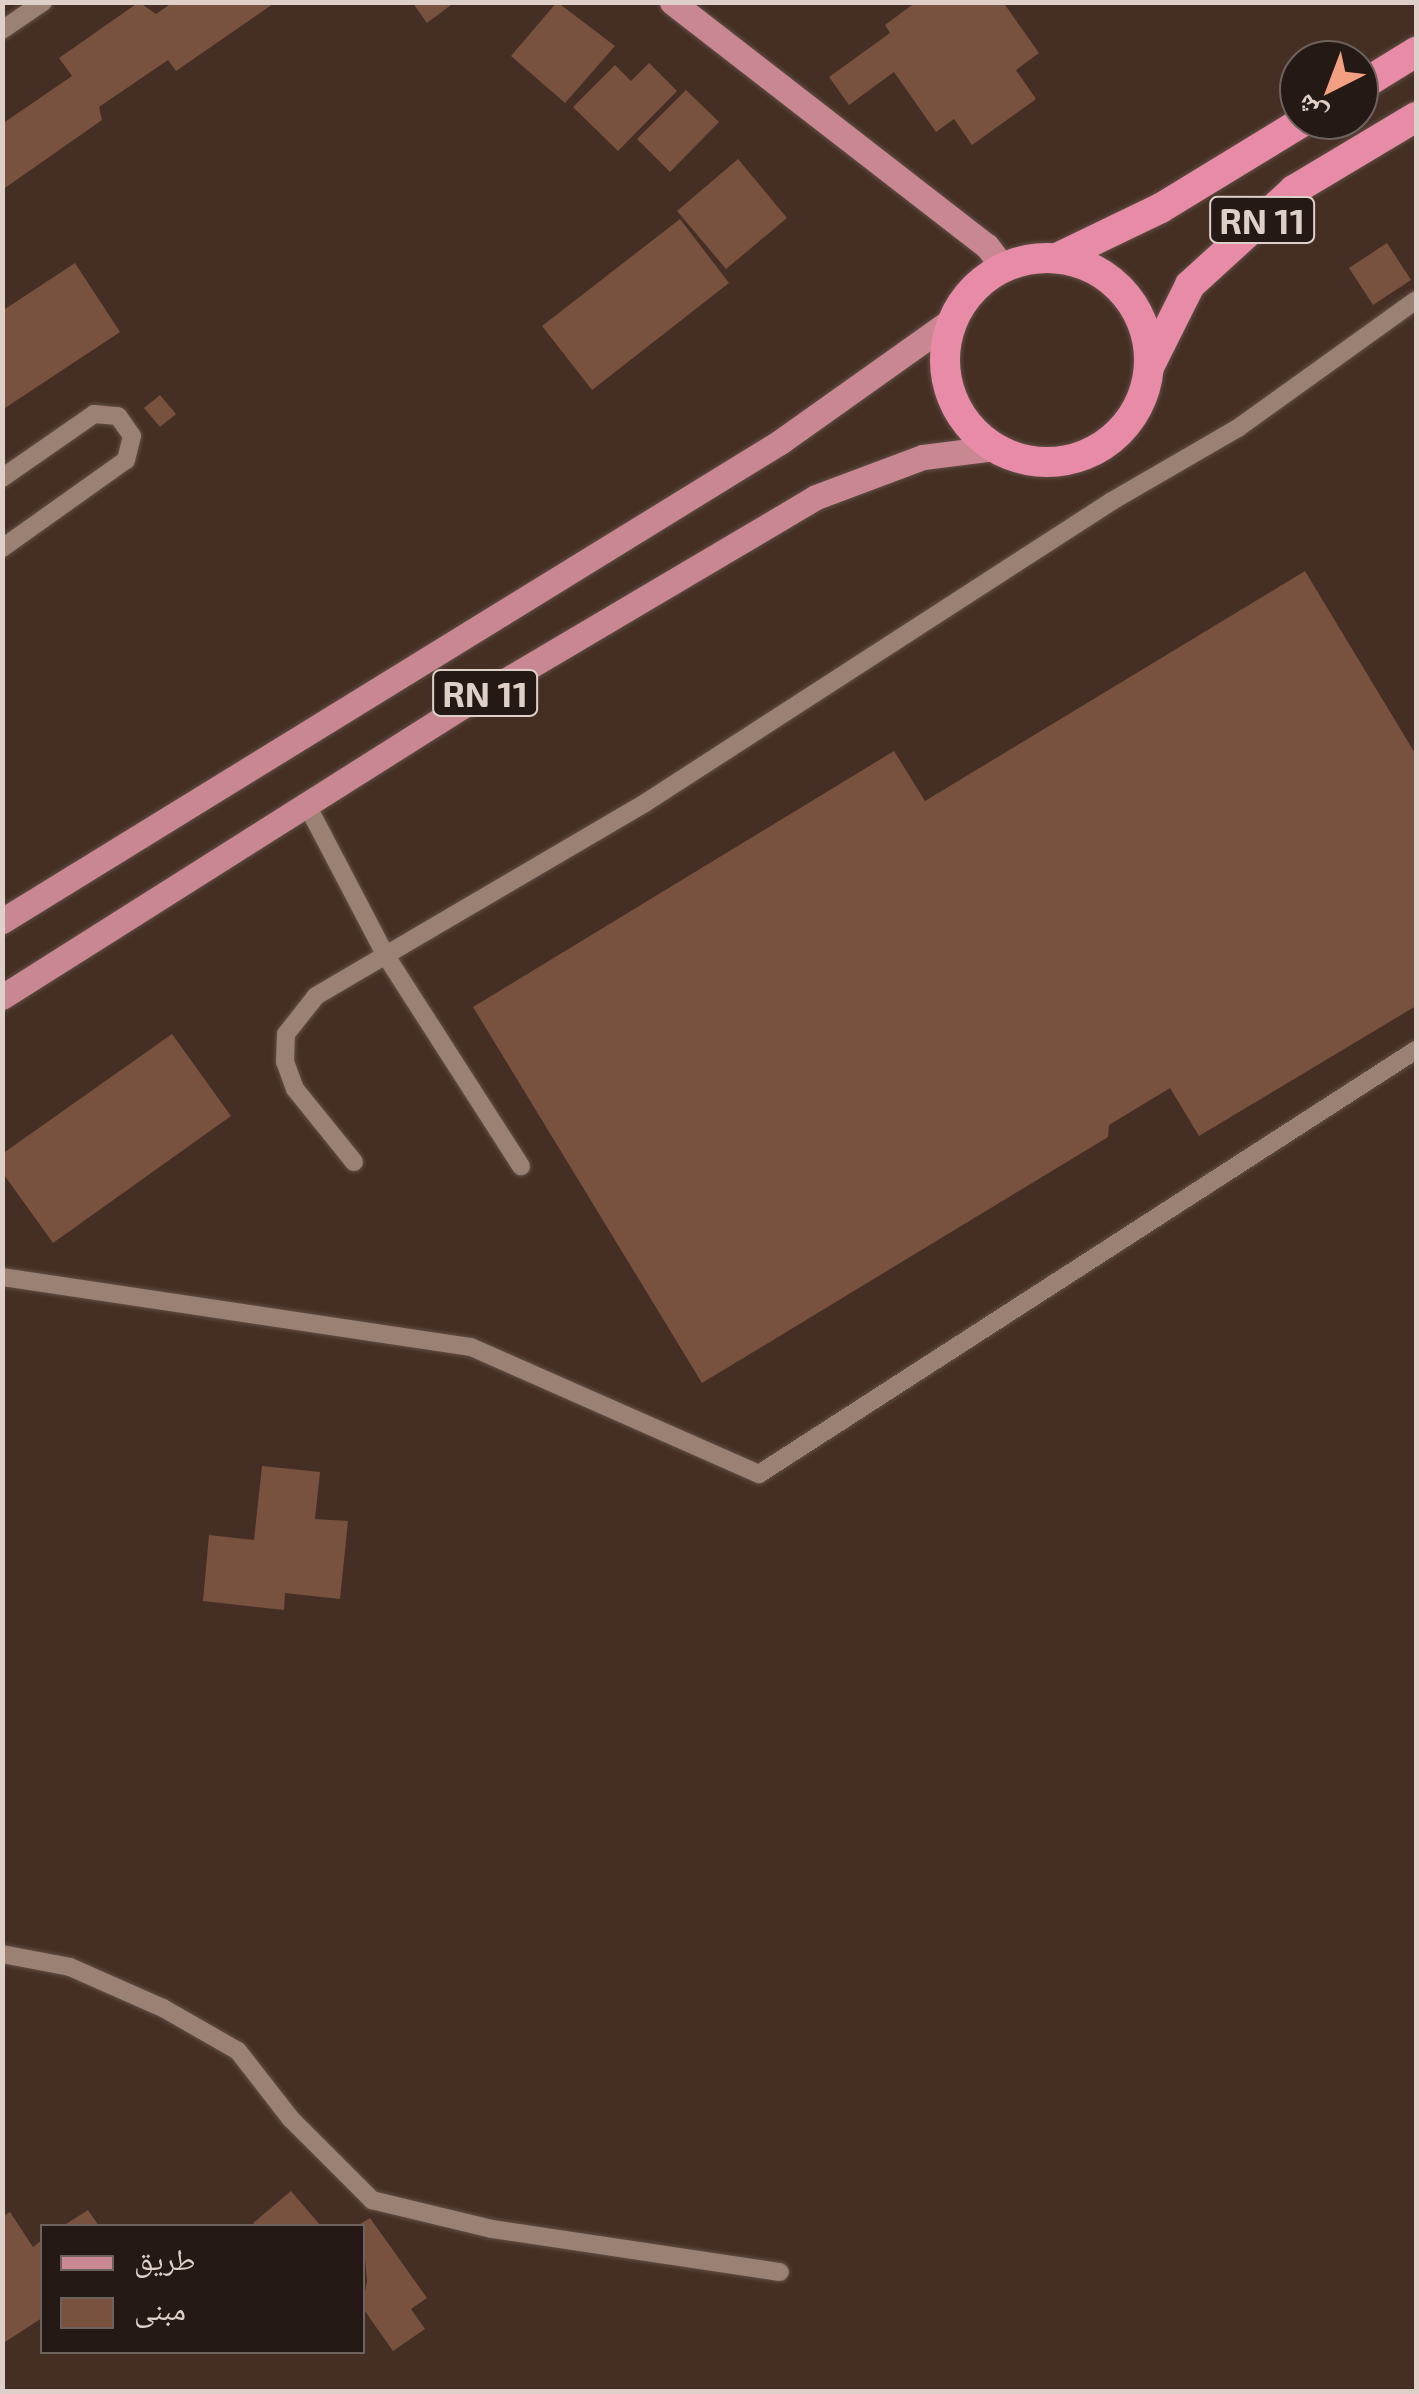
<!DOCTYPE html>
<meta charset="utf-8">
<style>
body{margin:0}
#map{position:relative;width:1419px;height:2394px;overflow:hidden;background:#452f24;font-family:"Exo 2","Noto Naskh Arabic",sans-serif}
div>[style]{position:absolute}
.building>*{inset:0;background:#78513f}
.roads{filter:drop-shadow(0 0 2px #614e45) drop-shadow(0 0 2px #614e45)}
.minor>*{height:18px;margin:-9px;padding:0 9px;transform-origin:9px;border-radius:9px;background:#9b8174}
.major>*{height:25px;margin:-12.5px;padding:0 12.5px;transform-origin:12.5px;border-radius:12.5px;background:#c98792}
.highway>*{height:30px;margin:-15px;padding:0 15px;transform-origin:15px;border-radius:15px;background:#e88ba6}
.highway>.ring{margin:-15px;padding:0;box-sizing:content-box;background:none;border:30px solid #e88ba6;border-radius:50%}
span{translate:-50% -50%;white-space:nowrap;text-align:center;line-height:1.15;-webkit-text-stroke:8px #241915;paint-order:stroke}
.shield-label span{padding:2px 8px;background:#241915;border:2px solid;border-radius:8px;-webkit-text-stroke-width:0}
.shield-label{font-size:35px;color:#ded0c9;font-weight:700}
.frame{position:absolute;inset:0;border:5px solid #ded0c9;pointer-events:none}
.legend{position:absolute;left:40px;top:2224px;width:325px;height:130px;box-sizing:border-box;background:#241915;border:2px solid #6e625d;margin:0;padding:12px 18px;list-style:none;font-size:30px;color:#ded0c9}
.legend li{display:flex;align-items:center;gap:20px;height:50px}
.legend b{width:50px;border:2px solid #6e625d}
.north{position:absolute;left:1279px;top:40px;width:100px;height:100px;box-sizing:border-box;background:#241915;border:2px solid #6e625d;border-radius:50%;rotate:222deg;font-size:28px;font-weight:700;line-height:40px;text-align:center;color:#ded0c9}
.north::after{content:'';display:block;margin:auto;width:35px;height:45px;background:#f2a081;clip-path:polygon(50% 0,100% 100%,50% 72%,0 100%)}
</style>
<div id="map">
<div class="building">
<i style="clip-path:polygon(139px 2px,156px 14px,173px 2px,276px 2px,176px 71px,168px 60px,99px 107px,102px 120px,2px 190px,2px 124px,72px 76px,59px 58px)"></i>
<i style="clip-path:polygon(412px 2px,455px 2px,427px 23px)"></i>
<i style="clip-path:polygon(557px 2px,615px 46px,565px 103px,511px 56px)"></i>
<i style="clip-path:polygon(916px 2px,1003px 2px,1039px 53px,1016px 70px,1036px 99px,972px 145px,954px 119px,936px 132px,894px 72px,849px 105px,829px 77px,890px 33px,885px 25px)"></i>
<i style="clip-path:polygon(649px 63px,677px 91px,618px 151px,573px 107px,615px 65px,631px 81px)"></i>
<i style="clip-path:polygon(686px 90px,719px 122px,670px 172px,637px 139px)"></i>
<i style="clip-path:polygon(738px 159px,787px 218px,726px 269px,677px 211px)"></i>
<i style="clip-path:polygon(680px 219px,729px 283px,592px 390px,542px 326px)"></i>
<i style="clip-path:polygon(1387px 243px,1411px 280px,1373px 305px,1349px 268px)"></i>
<i style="clip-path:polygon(75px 263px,120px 332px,2px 410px,2px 311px)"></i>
<i style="clip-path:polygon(160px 395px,176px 414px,160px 427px,144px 408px)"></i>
<i style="clip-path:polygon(1305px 571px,1416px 755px,1416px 1006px,1199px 1136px,1170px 1088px,1109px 1125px,1108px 1137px,702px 1383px,473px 1007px,894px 751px,925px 801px)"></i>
<i style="clip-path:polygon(172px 1034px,231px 1116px,53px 1243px,2px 1172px,2px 1154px)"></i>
<i style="clip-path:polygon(262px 1466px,320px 1472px,315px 1519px,348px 1521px,340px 1599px,285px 1593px,284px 1610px,203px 1601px,209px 1535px,254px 1540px)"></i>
<i style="clip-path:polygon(291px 2191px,321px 2226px,256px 2226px,253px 2223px)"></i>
<i style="clip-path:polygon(88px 2210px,99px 2226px,63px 2226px)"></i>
<i style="clip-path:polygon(10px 2212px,33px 2247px,42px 2240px,42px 2318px,2px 2344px,2px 2217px)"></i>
<i style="clip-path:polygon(370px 2218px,427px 2298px,411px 2309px,425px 2329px,393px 2351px,362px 2307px,367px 2281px,362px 2226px,357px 2226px)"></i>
</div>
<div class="roads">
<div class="minor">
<i style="left:2px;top:30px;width:50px;rotate:-34.3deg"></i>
<i style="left:2px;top:478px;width:112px;rotate:-34.8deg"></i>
<i style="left:94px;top:414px;width:24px;rotate:5deg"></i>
<i style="left:118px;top:416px;width:24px;rotate:55deg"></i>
<i style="left:132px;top:436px;width:25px;rotate:104deg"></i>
<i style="left:126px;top:460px;width:152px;rotate:144.6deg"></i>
<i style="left:307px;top:805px;width:170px;rotate:62.4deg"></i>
<i style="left:386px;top:956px;width:250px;rotate:57.3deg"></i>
<i style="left:354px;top:1162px;width:94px;rotate:-128.9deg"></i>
<i style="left:295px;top:1089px;width:29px;rotate:-110deg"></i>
<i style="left:285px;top:1062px;width:28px;rotate:-88deg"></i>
<i style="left:286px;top:1034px;width:48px;rotate:-51.7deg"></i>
<i style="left:316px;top:996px;width:381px;rotate:-30.4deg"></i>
<i style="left:645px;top:803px;width:556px;rotate:-32.89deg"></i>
<i style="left:1112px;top:501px;width:146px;rotate:-30.1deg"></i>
<i style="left:1238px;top:428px;width:219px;rotate:-35.7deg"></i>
<i style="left:2px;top:1277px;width:474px;rotate:8.5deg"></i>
<i style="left:471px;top:1347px;width:315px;rotate:23.8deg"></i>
<i style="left:759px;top:1474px;width:782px;rotate:-32.84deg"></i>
<i style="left:2px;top:1954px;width:69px;rotate:10.8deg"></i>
<i style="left:70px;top:1967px;width:102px;rotate:23.8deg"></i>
<i style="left:163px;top:2008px;width:86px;rotate:29.8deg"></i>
<i style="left:238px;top:2051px;width:86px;rotate:52.1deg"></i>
<i style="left:291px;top:2119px;width:115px;rotate:45deg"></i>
<i style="left:372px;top:2200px;width:123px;rotate:13.6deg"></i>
<i style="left:492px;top:2229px;width:291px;rotate:8.5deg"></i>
</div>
<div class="major">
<i style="left:672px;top:2px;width:398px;rotate:37.8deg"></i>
<i style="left:987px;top:246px;width:26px;rotate:53deg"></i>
<i style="left:2px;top:921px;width:914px;rotate:-31.62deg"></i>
<i style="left:780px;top:442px;width:212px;rotate:-35.4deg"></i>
<i style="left:2px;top:997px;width:543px;rotate:-32.29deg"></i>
<i style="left:461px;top:707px;width:412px;rotate:-30.6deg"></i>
<i style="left:816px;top:497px;width:114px;rotate:-20.5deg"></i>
<i style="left:923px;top:457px;width:72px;rotate:-7.2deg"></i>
</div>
<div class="highway">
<i style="left:1359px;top:87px;width:67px;rotate:-31.6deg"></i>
<i class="ring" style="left:945px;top:258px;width:174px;height:174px"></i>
<i style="left:1057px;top:258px;width:115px;rotate:-25.7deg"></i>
<i style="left:1161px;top:208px;width:169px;rotate:-31.4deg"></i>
<i style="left:1150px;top:365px;width:89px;rotate:-63.4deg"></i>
<i style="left:1190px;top:285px;width:141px;rotate:-42.4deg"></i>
<i style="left:1294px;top:190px;width:142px;rotate:-30.9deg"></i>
</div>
</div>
<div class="shield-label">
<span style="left:1262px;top:220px">RN 11</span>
<span style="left:485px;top:693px">RN 11</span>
</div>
<div class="frame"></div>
<ul class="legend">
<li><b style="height:12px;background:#c98792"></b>طريق</li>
<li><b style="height:28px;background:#78513f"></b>مبنى</li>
</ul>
<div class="north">ش</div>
</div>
